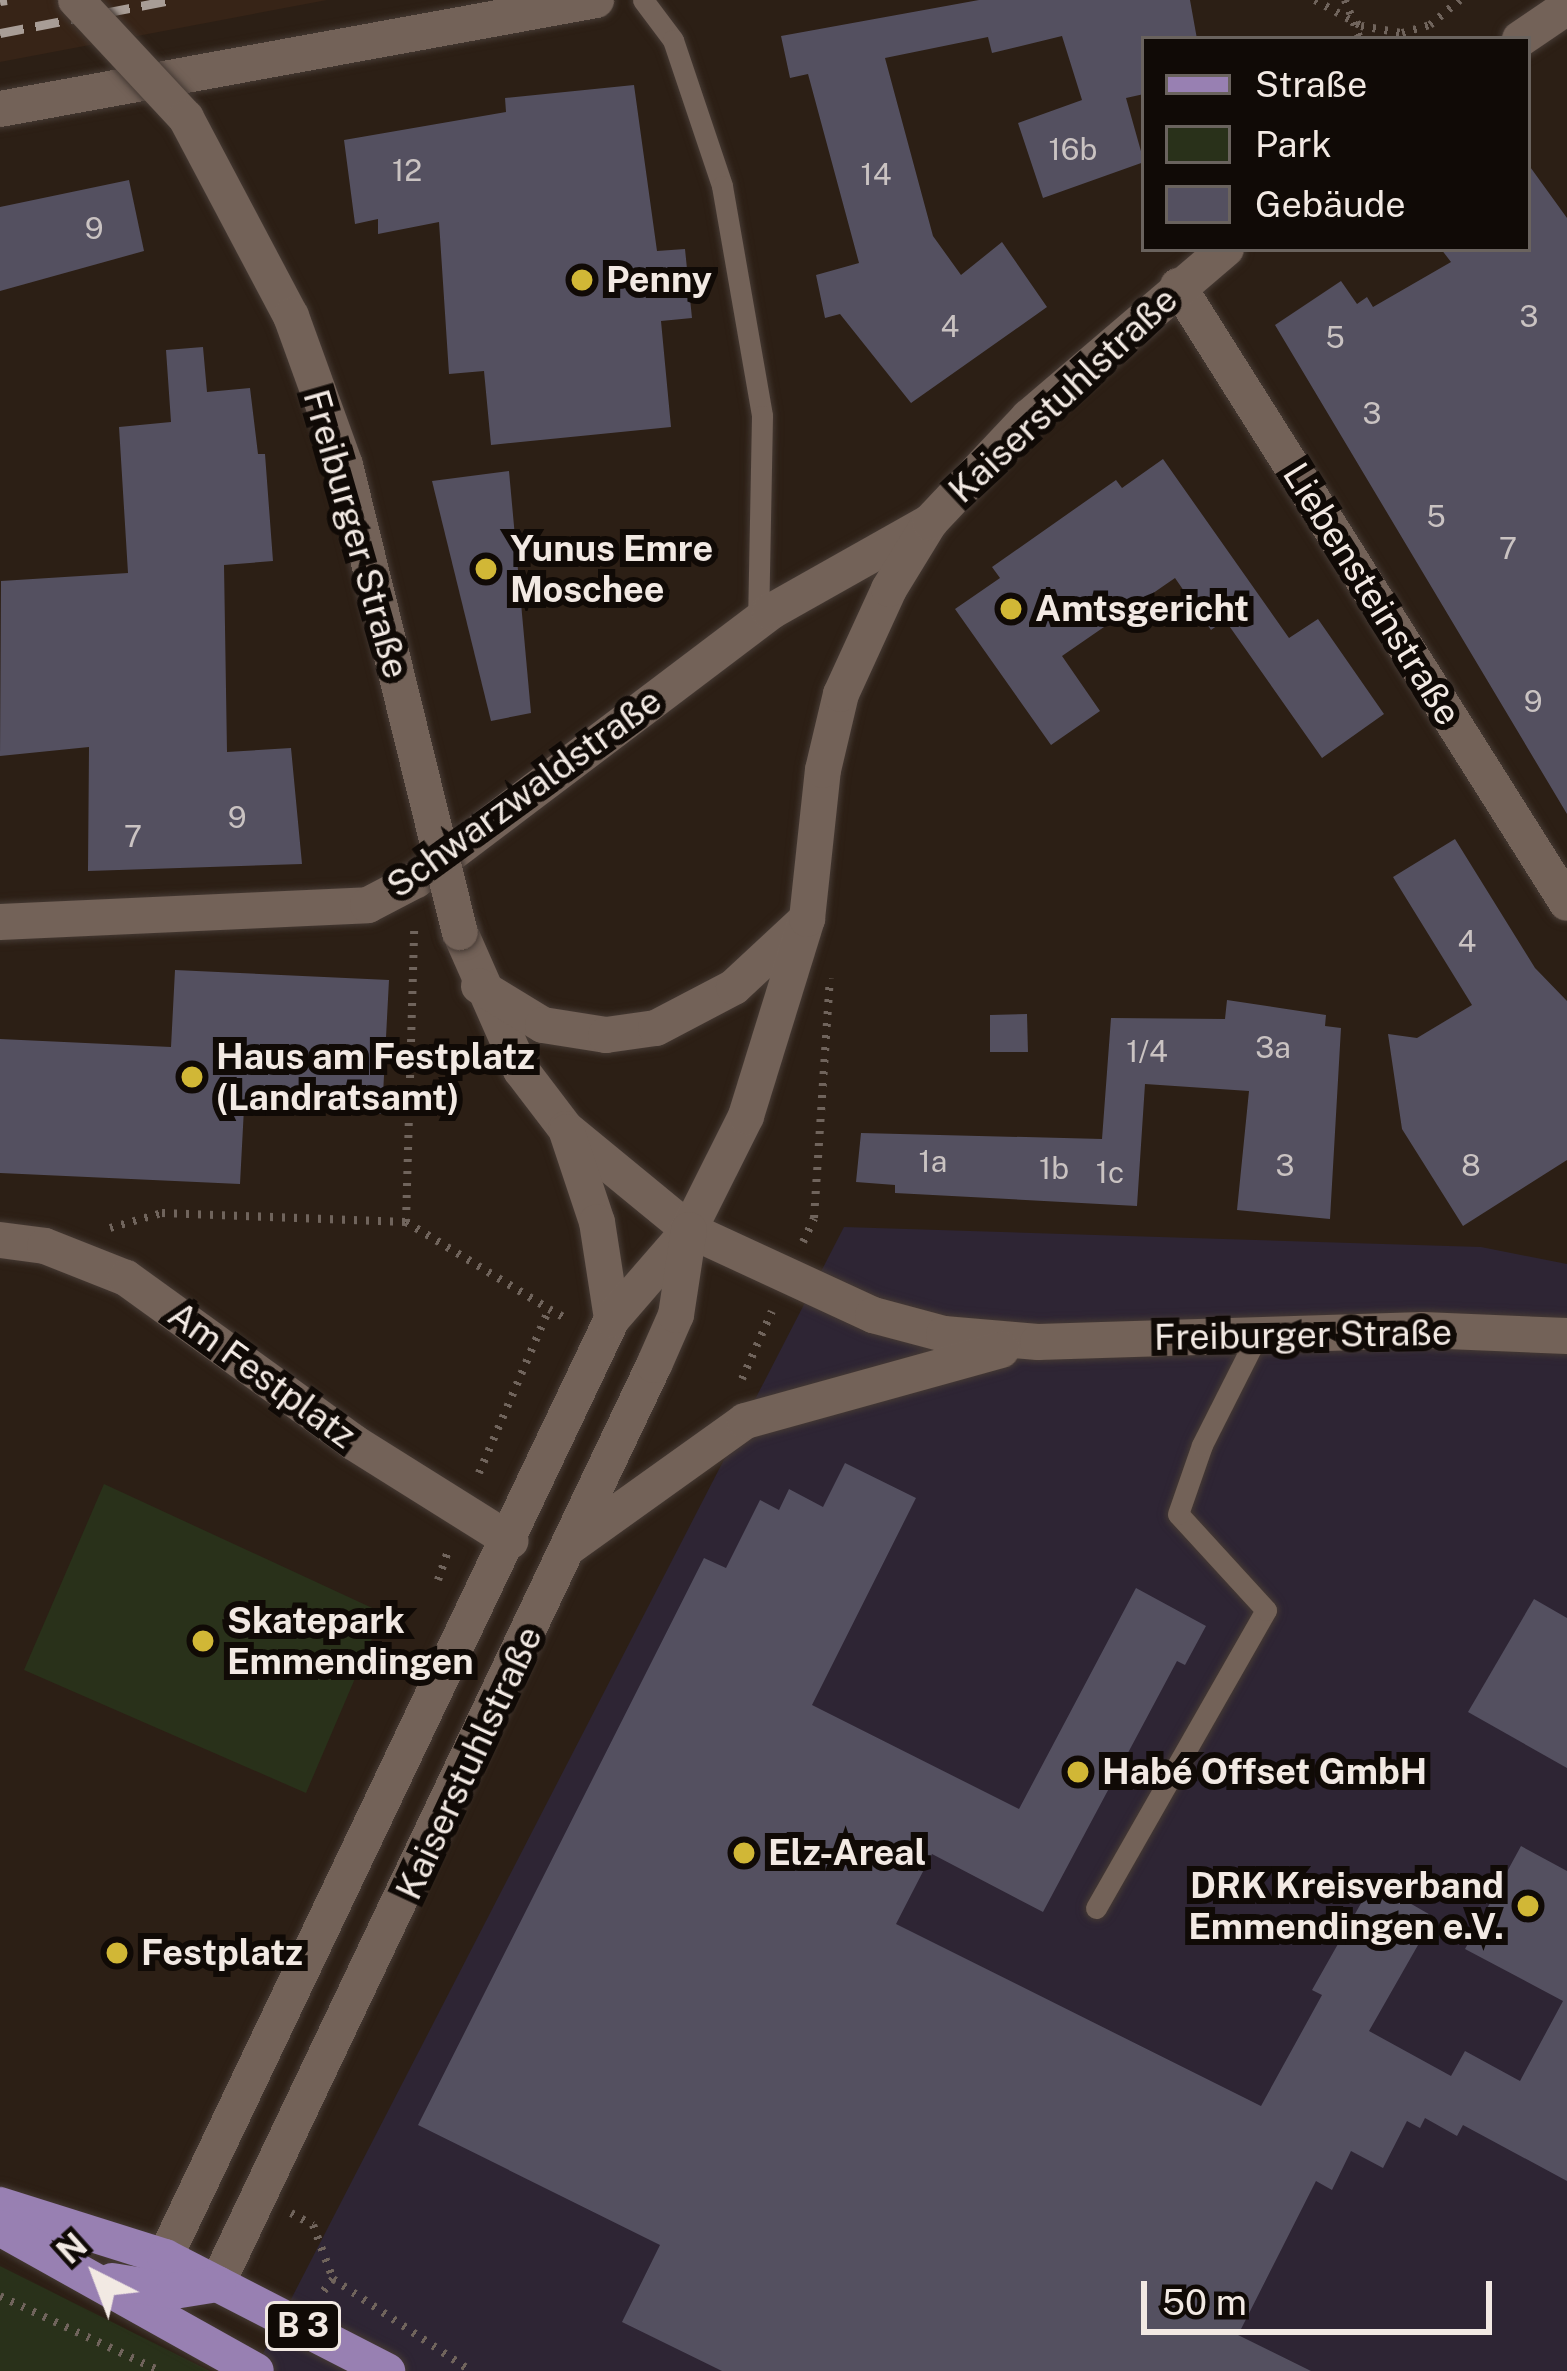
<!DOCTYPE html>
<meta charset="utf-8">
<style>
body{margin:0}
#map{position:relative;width:1567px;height:2371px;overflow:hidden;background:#2c1f15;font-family:"Public Sans",sans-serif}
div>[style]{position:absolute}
.built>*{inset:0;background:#372417}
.industrial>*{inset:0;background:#2e2534}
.green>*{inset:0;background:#29311a}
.building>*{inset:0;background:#545060}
.path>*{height:8px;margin-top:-4px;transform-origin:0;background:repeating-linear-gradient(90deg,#70645c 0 3px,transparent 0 12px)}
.roads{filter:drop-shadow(0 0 3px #453a34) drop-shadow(0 0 3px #453a34)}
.lane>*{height:21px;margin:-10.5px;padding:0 10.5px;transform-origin:10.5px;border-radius:10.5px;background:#736258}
.street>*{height:36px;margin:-18px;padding:0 18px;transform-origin:18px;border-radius:18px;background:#736258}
.secondary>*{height:36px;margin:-18px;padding:0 18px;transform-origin:18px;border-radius:18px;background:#736258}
.primary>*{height:36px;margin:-18px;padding:0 18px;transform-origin:18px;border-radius:18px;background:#9880b2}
.rail>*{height:9px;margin-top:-4.5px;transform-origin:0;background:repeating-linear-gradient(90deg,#a89d96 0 24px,transparent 0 36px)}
.path-bridge>*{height:8px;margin-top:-4px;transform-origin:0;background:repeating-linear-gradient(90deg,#70645c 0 3px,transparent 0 12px)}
.bridges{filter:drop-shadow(0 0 3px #453a34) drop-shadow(0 0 3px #453a34)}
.street-bridge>*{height:36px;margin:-18px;padding:0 18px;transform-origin:18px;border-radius:18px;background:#736258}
.dots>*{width:33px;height:33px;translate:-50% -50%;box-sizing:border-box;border:6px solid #100a06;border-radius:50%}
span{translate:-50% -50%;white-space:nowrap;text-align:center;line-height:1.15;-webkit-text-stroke:12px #100a06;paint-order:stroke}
.number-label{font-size:30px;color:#cac3c2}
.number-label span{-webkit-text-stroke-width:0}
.shield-label span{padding:3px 9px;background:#100a06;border:3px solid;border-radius:9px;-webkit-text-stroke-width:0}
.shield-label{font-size:33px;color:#f2e9e3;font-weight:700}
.poi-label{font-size:36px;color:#f2e9e3;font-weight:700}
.left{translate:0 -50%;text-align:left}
.right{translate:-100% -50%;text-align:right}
.street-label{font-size:36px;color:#f2e9e3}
.legend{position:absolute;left:1141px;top:36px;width:390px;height:216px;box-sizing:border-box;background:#100a06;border:3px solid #6a635e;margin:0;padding:15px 21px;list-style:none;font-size:36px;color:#f2e9e3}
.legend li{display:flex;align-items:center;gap:24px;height:60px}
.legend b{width:60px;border:3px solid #6a635e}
.north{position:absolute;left:36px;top:2215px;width:120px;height:120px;-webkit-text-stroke:9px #100a06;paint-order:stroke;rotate:318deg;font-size:33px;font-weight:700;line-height:48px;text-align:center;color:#f2e9e3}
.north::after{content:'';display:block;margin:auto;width:42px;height:54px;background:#f2e9e3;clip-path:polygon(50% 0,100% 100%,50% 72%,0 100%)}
.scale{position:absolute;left:1141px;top:2281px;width:351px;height:54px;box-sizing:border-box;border:6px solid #f2e9e3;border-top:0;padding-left:15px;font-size:36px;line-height:42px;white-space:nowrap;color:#f2e9e3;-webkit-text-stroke:9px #100a06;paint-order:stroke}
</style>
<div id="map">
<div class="built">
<i style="clip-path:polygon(0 0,327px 0,0 62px)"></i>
</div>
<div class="industrial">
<i style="clip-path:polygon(844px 1227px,1481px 1247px,1567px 1264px,1567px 2371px,254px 2371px)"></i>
</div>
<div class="green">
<i style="clip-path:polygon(104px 1484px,383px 1613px,306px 1793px,24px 1670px)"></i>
<i style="clip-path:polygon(0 2266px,210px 2371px,0 2371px)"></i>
</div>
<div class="building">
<i style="clip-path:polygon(979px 0,1190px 0,1197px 39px,1144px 39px,1144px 94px,1126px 98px,1144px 162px,1043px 198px,1018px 123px,1082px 100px,1062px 36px,992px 53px,988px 37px,885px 58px,933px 236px,961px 275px,1002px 242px,1047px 307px,911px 403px,840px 314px,825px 318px,816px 275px,859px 263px,808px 74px,790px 78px,781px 36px)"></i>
<i style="clip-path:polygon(634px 85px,657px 251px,685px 249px,692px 318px,661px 321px,671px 427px,491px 445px,484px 371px,449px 374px,439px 222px,378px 234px,378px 219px,355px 224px,344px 140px,506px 112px,505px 98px)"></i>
<i style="clip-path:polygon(1528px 164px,1567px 218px,1567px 814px,1275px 325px,1341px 281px,1357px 304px,1367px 297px,1373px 307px,1451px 262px,1441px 249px,1528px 249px)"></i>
<i style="clip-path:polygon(129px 180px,144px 251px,0 291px,0 207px)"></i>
<i style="clip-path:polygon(203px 347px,207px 392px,250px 388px,258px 454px,265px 454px,273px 561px,224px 565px,227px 752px,291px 748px,302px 864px,88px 871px,89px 747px,0 756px,1px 581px,128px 573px,119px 427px,171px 422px,166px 350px)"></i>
<i style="clip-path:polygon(1163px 459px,1289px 638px,1318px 619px,1384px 714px,1322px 758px,1225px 620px,1211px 630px,1175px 578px,1062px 656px,1100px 711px,1051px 745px,955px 609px,1000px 578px,992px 567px,1116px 480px,1122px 488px)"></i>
<i style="clip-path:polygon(509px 471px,531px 713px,491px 721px,432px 481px)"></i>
<i style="clip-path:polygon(1455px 839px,1535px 968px,1567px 1001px,1567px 1160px,1463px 1226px,1402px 1129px,1388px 1034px,1417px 1038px,1472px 1005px,1393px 877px)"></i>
<i style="clip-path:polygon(175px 970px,389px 980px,382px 1114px,244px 1108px,240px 1184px,0 1173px,0 1039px,171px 1047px)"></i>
<i style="clip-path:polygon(1227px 1000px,1326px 1015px,1325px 1026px,1341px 1028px,1330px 1219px,1237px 1210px,1249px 1091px,1145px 1084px,1137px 1206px,895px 1193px,895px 1185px,856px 1182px,861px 1133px,1102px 1139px,1111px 1018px,1225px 1019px)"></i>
<i style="clip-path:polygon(1027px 1014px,1028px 1052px,990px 1052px,990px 1015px)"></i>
<i style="clip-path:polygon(845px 1463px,916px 1498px,812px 1705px,1019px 1809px,1136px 1588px,1206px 1626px,1185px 1665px,1177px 1661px,1043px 1912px,932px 1854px,896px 1924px,1261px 2106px,1322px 1995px,1312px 1990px,1373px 1882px,1434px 1917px,1369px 2031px,1451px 2076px,1465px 2051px,1520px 2081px,1563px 2001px,1465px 1949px,1521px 1846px,1567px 1871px,1567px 2181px,1463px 2125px,1457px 2136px,1425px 2118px,1420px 2128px,1407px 2121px,1383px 2168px,1351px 2151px,1332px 2190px,1316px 2181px,1238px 2335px,1311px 2371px,722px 2371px,622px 2322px,660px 2245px,418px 2125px,704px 1558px,726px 1568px,760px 1500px,779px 1510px,789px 1489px,823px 1507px)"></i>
<i style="clip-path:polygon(1534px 1599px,1567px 1618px,1567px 1768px,1468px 1712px)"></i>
</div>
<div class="path">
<i style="left:1345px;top:0;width:42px;rotate:69deg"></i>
<i style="left:406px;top:1222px;width:293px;rotate:-88.4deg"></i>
<i style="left:110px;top:1228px;width:54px;rotate:-16.1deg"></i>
<i style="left:162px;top:1213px;width:244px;rotate:2.1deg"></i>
<i style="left:406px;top:1222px;width:167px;rotate:31.3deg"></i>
<i style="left:803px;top:1242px;width:26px;rotate:-65deg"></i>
<i style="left:814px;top:1218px;width:240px;rotate:-86.2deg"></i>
<i style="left:742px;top:1379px;width:74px;rotate:-66.2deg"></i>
<i style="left:479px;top:1473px;width:178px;rotate:-66.9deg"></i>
<i style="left:549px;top:1309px;width:23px;rotate:29deg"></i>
<i style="left:438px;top:1580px;width:34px;rotate:-71deg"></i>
<i style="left:291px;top:2213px;width:25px;rotate:29deg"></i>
<i style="left:313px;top:2225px;width:58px;rotate:69.7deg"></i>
<i style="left:333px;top:2279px;width:16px;rotate:128deg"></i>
<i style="left:333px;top:2279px;width:166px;rotate:33.7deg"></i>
<i style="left:0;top:2296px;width:177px;rotate:25.1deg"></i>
</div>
<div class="roads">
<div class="lane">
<i style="left:643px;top:0;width:50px;rotate:53.1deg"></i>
<i style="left:673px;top:40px;width:154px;rotate:71.4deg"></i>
<i style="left:722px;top:186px;width:233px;rotate:80.1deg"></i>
<i style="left:762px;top:416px;width:205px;rotate:91.1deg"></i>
<i style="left:1096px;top:1908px;width:343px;rotate:-60.3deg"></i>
<i style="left:1266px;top:1610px;width:130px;rotate:-132.5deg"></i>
<i style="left:1178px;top:1514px;width:73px;rotate:-70.8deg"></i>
<i style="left:1202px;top:1445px;width:127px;rotate:-63.2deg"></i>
</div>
<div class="street">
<i style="left:0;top:109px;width:606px;rotate:-10.36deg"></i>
<i style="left:1178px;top:286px;width:729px;rotate:57.77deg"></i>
<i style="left:0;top:922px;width:368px;rotate:-2.6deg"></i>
<i style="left:368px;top:905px;width:54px;rotate:-27.5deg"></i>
<i style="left:416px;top:880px;width:444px;rotate:-37.1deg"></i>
<i style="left:770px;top:612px;width:184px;rotate:-29.4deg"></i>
<i style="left:460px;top:932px;width:151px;rotate:66.2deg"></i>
<i style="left:521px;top:1070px;width:74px;rotate:52.7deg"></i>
<i style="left:566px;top:1129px;width:159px;rotate:39.4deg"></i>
<i style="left:689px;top:1230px;width:203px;rotate:24.8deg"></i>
<i style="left:873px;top:1315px;width:73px;rotate:15deg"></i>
<i style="left:944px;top:1334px;width:94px;rotate:4.9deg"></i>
<i style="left:1038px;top:1342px;width:385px;rotate:-1.8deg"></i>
<i style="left:1423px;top:1330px;width:144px;rotate:2.4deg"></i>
<i style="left:479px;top:986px;width:75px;rotate:31.4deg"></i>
<i style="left:543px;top:1025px;width:64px;rotate:9deg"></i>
<i style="left:606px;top:1035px;width:50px;rotate:-8deg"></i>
<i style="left:656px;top:1028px;width:88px;rotate:-27.7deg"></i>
<i style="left:734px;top:987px;width:100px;rotate:-43deg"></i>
<i style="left:567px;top:1132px;width:95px;rotate:71.6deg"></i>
<i style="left:597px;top:1222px;width:98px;rotate:81.2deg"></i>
<i style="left:0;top:1240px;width:45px;rotate:7.6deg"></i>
<i style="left:45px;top:1246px;width:87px;rotate:21.6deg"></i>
<i style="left:126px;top:1278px;width:280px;rotate:35.8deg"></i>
<i style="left:353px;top:1442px;width:186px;rotate:32.1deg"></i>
<i style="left:569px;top:1547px;width:216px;rotate:-35.6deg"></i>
<i style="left:745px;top:1421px;width:266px;rotate:-15.5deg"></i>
</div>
<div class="secondary">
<i style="left:1520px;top:39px;width:57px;rotate:-34.2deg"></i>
<i style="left:165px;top:2257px;width:1039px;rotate:-64.52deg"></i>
<i style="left:612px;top:1319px;width:118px;rotate:-49.1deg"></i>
<i style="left:689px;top:1230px;width:127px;rotate:-63.4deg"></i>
<i style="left:746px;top:1116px;width:206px;rotate:-72.8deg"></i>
<i style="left:807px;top:919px;width:150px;rotate:-83.9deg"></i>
<i style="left:823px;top:770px;width:78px;rotate:-76.7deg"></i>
<i style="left:841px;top:694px;width:115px;rotate:-65.4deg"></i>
<i style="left:889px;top:589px;width:79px;rotate:-58.5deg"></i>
<i style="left:930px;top:522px;width:144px;rotate:-46.7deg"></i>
<i style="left:1029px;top:417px;width:259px;rotate:-40.5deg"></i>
<i style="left:217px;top:2284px;width:1018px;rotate:-64.57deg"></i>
<i style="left:654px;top:1365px;width:55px;rotate:-66.3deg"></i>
<i style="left:676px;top:1315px;width:86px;rotate:-81.3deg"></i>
</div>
<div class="primary">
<i style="left:0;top:2205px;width:173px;rotate:17.5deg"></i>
<i style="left:165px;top:2257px;width:250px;rotate:27.2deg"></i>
<i style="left:0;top:2228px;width:293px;rotate:29.2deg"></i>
<i style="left:112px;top:2281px;width:63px;rotate:9.2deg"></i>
<i style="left:174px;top:2291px;width:44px;rotate:-9.2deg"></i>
</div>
</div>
<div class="rail">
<i style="left:0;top:1px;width:7px;rotate:-8deg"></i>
<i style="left:0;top:33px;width:175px;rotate:-10.9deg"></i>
</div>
<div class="path-bridge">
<i style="left:1315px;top:0;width:53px;rotate:29.5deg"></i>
<i style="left:1361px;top:26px;width:42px;rotate:9.7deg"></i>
<i style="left:1402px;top:33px;width:29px;rotate:-16deg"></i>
<i style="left:1430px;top:25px;width:39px;rotate:-40deg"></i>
</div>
<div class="bridges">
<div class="street-bridge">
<i style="left:76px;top:0;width:161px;rotate:47deg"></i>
<i style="left:186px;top:118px;width:224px;rotate:62.1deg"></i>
<i style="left:291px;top:316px;width:158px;rotate:70.1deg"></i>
<i style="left:345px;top:465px;width:481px;rotate:76.2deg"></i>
</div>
</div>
<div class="dots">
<i style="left:582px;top:280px;background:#d1b736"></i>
<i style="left:486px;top:569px;background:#d1b736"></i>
<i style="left:1011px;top:609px;background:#d1b736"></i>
<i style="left:192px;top:1077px;background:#d1b736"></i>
<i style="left:203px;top:1641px;background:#d1b736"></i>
<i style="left:1078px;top:1772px;background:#d1b736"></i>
<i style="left:744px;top:1853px;background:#d1b736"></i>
<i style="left:1528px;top:1906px;background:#d1b736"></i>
<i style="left:117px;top:1953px;background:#d1b736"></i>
</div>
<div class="number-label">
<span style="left:1073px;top:149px">16b</span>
<span style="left:407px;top:170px">12</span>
<span style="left:876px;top:174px">14</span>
<span style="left:94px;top:228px">9</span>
<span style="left:1529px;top:316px">3</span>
<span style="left:950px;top:326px">4</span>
<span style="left:1335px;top:337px">5</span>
<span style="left:1372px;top:413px">3</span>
<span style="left:1436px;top:516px">5</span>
<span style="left:1508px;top:548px">7</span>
<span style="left:1533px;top:701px">9</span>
<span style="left:237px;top:817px">9</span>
<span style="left:133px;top:836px">7</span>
<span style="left:1467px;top:941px">4</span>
<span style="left:1273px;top:1047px">3a</span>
<span style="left:1147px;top:1051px">1/4</span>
<span style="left:933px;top:1161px">1a</span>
<span style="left:1285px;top:1165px">3</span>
<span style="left:1471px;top:1165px">8</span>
<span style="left:1054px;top:1168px">1b</span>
<span style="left:1110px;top:1172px">1c</span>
</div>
<div class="shield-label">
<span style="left:303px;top:2326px">B 3</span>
</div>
<div class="poi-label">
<span class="left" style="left:606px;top:280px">Penny</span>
<span class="left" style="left:510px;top:569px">Yunus Emre<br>Moschee</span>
<span class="left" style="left:1035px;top:609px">Amtsgericht</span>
<span class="left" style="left:216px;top:1077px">Haus am Festplatz<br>(Landratsamt)</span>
<span class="left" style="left:227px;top:1641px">Skatepark<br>Emmendingen</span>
<span class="left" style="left:1102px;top:1772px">Habé Offset GmbH</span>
<span class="left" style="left:768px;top:1853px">Elz-Areal</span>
<span class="right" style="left:1504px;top:1906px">DRK Kreisverband<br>Emmendingen e.V.</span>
<span class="left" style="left:141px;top:1953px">Festplatz</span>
</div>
<div class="street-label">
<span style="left:1063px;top:395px;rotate:-43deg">Kaiserstuhlstraße</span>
<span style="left:356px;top:534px;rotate:74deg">Freiburger Straße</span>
<span style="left:1372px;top:594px;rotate:58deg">Liebensteinstraße</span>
<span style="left:524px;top:793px;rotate:-36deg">Schwarzwaldstraße</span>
<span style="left:1303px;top:1335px;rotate:-1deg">Freiburger Straße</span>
<span style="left:262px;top:1375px;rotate:36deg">Am Festplatz</span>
<span style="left:469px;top:1763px;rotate:-65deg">Kaiserstuhlstraße</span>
</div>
<ul class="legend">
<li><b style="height:15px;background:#9880b2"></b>Straße</li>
<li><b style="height:33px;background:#29311a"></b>Park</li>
<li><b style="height:33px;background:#545060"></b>Gebäude</li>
</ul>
<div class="north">N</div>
<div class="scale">50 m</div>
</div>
